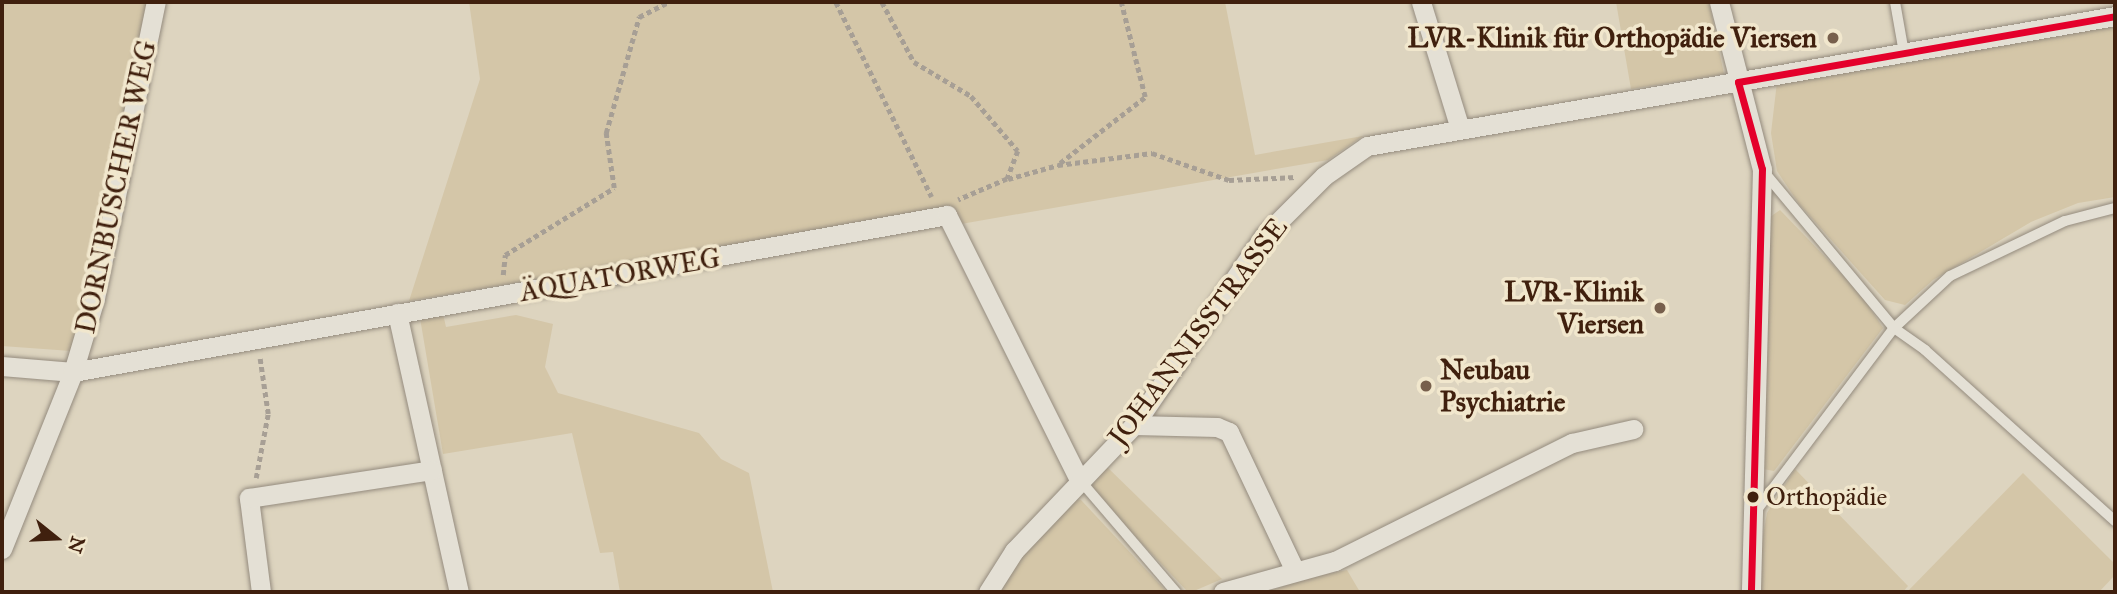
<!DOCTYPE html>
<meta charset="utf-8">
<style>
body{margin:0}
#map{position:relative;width:2117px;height:594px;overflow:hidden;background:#ddd4bf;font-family:"IM FELL Great Primer",serif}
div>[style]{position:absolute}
.green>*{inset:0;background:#d4c6a8}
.path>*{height:4.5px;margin-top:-2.25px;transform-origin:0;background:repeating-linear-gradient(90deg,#a79f95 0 5px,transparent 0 8.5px)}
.roads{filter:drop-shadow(0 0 2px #948b7e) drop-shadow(0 0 2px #948b7e)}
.service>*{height:10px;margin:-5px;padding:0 5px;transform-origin:5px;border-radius:5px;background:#e4e0d5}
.minor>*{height:19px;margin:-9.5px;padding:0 9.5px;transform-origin:9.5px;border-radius:9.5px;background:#e4e0d5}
.bus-1>*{height:7px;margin:-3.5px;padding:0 3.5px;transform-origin:3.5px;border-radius:3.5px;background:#e4002b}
.dots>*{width:19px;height:19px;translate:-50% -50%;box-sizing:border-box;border:4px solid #f1e7cd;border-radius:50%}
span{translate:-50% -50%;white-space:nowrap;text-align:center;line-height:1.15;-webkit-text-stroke:7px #f1e7cd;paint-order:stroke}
.bus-label{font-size:26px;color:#40200e}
.left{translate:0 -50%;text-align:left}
.poi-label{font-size:28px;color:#40200e;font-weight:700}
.right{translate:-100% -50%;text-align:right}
.street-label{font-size:28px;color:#40200e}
.frame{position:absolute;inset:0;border:4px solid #40200e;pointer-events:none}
.north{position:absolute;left:21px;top:503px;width:70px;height:70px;-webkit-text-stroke:5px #f1e7cd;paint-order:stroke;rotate:108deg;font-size:19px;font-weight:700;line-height:28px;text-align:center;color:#40200e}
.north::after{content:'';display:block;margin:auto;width:24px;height:32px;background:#40200e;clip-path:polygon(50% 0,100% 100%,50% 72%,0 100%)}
</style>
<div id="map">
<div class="green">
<i style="clip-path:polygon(2px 2px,151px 2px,89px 300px,81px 305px,71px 351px,2px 346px)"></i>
<i style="clip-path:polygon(469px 2px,1225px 2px,1255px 155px,1363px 136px,1328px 160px,961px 224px,951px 208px,409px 301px,480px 79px)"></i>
<i style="clip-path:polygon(1616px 2px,1709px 2px,1724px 74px,1631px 89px)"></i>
<i style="clip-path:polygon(2115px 24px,2115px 197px,2078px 203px,2031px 222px,1933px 280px,1905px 305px,1885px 300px,1799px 204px,1777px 171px,1771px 133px,1777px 82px)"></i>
<i style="clip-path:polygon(1780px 210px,1860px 293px,1883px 328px,1774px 471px,1763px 469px,1770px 217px)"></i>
<i style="clip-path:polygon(443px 314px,446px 327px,516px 315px,553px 324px,545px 367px,558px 393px,699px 433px,721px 459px,749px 473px,773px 592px,620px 592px,613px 552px,600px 553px,572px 433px,443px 454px,420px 318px)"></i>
<i style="clip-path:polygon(1106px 466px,1222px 579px,1194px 591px,1186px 590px,1097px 496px,1092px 485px)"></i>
<i style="clip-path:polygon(1795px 469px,1908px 586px,1903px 592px,1761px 592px,1761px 547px,1767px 513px)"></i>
<i style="clip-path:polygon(2023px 473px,2115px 564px,2115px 575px,2099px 592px,1907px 592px)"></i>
<i style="clip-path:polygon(1072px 499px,1081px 500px,1167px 592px,1000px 592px,1022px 554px)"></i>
<i style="clip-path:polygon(1347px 570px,1360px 592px,1266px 592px,1312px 577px)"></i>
</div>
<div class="path">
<i style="left:836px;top:2px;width:217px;rotate:63.8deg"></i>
<i style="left:882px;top:2px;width:68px;rotate:61.9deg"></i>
<i style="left:914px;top:62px;width:66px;rotate:30.8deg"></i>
<i style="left:971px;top:96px;width:72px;rotate:49.5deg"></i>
<i style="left:1018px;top:151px;width:30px;rotate:111deg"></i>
<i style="left:1007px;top:179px;width:53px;rotate:156.8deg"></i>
<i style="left:1060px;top:163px;width:108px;rotate:-37.8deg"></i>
<i style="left:1145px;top:97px;width:98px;rotate:-104.2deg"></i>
<i style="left:1008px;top:179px;width:52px;rotate:-15.6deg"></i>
<i style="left:1058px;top:165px;width:95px;rotate:-7.3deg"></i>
<i style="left:1152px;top:153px;width:82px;rotate:19.3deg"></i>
<i style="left:1229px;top:180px;width:67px;rotate:-2.6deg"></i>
<i style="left:503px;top:275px;width:20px;rotate:-84deg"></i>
<i style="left:505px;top:255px;width:128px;rotate:-31.6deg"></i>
<i style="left:614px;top:188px;width:56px;rotate:-98.3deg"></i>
<i style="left:606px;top:133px;width:121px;rotate:-74.1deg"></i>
<i style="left:639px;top:17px;width:33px;rotate:-27deg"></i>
<i style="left:256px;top:478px;width:65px;rotate:-79.4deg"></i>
<i style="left:268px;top:414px;width:56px;rotate:-98.3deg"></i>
</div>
<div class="roads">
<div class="service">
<i style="left:1895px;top:2px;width:52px;rotate:80deg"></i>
<i style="left:1764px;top:172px;width:203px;rotate:50.2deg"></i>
<i style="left:1894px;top:328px;width:38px;rotate:35deg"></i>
<i style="left:1925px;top:350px;width:256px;rotate:42deg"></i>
<i style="left:1079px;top:479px;width:149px;rotate:49.4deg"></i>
<i style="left:1756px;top:511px;width:229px;rotate:-53deg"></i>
<i style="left:1894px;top:328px;width:76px;rotate:-42.9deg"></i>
<i style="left:1950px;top:276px;width:127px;rotate:-25.6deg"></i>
<i style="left:2065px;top:221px;width:52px;rotate:-14.6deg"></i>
</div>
<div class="minor">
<i style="left:1421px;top:2px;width:133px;rotate:72.9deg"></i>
<i style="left:1719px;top:2px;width:172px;rotate:75.6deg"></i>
<i style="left:1762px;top:169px;width:423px;rotate:91.5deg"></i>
<i style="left:397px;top:313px;width:286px;rotate:77.5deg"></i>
<i style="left:2px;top:366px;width:71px;rotate:4.8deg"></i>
<i style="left:73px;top:372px;width:888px;rotate:-10.18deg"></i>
<i style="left:947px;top:215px;width:294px;rotate:63.5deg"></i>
<i style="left:1134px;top:425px;width:83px;rotate:1.4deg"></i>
<i style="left:1217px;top:427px;width:13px;rotate:23deg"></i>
<i style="left:1229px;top:432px;width:154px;rotate:64.6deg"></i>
<i style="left:2px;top:549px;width:191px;rotate:-68.1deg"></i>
<i style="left:73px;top:372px;width:77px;rotate:-73.4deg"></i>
<i style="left:95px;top:298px;width:302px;rotate:-78.4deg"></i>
<i style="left:261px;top:592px;width:95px;rotate:-97.3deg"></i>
<i style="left:249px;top:498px;width:185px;rotate:-8.7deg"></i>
<i style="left:988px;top:592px;width:49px;rotate:-57.6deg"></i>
<i style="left:1014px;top:551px;width:174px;rotate:-46.4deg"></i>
<i style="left:1134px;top:425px;width:228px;rotate:-55.5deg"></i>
<i style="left:1263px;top:237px;width:86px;rotate:-45deg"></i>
<i style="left:1324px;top:176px;width:52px;rotate:-34.9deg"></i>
<i style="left:1367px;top:146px;width:759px;rotate:-9.86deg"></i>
<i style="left:1223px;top:592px;width:116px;rotate:-15.5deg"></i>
<i style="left:1335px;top:561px;width:265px;rotate:-26.5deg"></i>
<i style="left:1572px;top:443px;width:63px;rotate:-12.9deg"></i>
</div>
</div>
<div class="bus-1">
<i style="left:1738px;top:82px;width:90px;rotate:74.6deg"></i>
<i style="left:1762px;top:169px;width:423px;rotate:91.5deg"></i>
<i style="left:1738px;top:82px;width:383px;rotate:-9.9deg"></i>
</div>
<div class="dots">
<i style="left:1833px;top:38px;background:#775f4c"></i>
<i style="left:1660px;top:308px;background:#775f4c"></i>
<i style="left:1426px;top:386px;background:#775f4c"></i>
<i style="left:1753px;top:497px;background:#40200e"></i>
</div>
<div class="bus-label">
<span class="left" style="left:1766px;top:497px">Orthopädie</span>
</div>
<div class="poi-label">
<span class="right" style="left:1817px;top:38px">LVR-Klinik für Orthopädie Viersen</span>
<span class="right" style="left:1644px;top:308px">LVR-Klinik<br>Viersen</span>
<span class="left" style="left:1440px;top:386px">Neubau<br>Psychiatrie</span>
</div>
<div class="street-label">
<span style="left:116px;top:187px;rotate:-78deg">DORNBUSCHER WEG</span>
<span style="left:620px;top:275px;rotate:-10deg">ÄQUATORWEG</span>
<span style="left:1198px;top:332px;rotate:-53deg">JOHANNISSTRASSE</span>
</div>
<div class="frame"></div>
<div class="north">N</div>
</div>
